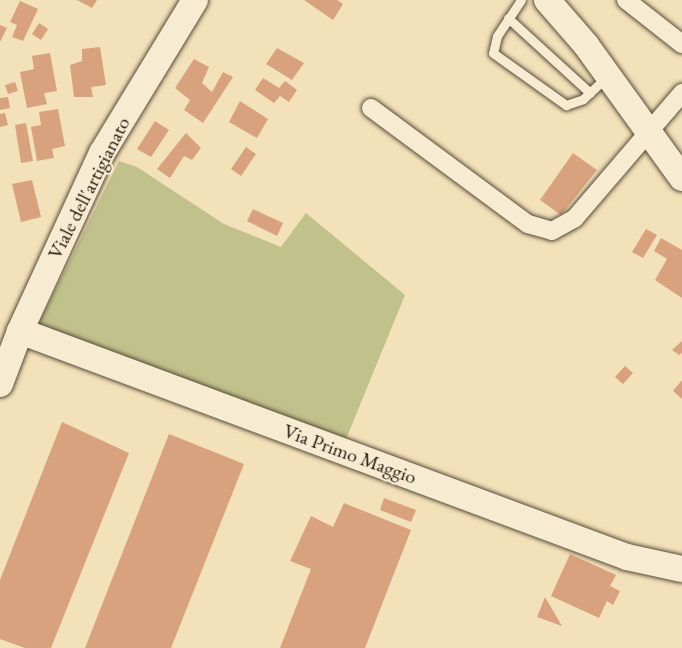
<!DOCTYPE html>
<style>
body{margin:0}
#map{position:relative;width:682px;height:648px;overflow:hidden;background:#f3e1b9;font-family:"EB Garamond",serif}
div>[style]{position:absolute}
.green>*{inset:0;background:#c0c18b}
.building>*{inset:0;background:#d8a27f}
.roads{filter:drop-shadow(0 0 2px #584c3a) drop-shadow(0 0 2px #584c3a)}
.lane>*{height:9px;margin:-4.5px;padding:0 4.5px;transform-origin:4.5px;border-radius:4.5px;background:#f7ecd2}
.street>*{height:18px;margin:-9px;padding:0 9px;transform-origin:9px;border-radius:9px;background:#f7ecd2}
.secondary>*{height:26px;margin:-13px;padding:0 13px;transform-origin:13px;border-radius:13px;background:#f7ecd2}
span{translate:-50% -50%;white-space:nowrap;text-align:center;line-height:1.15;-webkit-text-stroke:4.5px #f7ecd2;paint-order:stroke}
.street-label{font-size:20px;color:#241a10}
</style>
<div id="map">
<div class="green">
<i style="clip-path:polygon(119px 161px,137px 167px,224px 224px,281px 247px,306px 213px,405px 295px,344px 444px,35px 331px)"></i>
</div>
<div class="building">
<i style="clip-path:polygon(77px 0,97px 0,92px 8px)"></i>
<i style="clip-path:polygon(304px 0,337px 0,343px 4px,333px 20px)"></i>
<i style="clip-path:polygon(20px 1px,38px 9px,23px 41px,12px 37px,17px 25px,10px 22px)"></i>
<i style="clip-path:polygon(39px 23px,48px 29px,41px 40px,32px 34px)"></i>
<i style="clip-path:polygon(0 25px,7px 28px,0 42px)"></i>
<i style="clip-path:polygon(100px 47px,106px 85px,91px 87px,93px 97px,74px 97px,70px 65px,82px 61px,82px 49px)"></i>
<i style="clip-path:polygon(277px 48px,304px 63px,292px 80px,266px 64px)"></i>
<i style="clip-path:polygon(50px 53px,57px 91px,44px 93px,47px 104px,27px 108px,20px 72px,34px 69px,32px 56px)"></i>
<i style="clip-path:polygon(194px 59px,209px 67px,202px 83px,212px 92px,223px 72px,233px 77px,203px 123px,184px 110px,190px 100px,175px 88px)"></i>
<i style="clip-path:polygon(263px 78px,279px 88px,285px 81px,297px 90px,289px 102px,280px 96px,274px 103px,255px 90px)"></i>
<i style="clip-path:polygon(15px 82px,18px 91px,8px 94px,5px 85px)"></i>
<i style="clip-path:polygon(8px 97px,10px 108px,0 110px,0 98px)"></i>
<i style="clip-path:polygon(240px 101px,268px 119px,257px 138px,229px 122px)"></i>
<i style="clip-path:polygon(58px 109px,65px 146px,52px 149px,54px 158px,37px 161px,31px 127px,41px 125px,39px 112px)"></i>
<i style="clip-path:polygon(5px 113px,8px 125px,0 127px,0 114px)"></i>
<i style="clip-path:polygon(155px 121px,169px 130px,151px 157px,137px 149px)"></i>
<i style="clip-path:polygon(26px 123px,33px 161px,21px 163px,15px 125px)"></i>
<i style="clip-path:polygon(186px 133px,201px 148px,192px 160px,184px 156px,170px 178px,157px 169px)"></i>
<i style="clip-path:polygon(246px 147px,256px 154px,241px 176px,231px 169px)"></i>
<i style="clip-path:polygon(573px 153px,597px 170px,561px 215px,540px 200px)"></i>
<i style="clip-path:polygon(32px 180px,41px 217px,21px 222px,12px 184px)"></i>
<i style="clip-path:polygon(253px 209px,283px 223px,277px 236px,247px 221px)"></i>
<i style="clip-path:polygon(646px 229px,657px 235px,643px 258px,632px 252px)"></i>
<i style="clip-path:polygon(661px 238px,682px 250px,682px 298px,655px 280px,667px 259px,654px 251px)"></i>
<i style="clip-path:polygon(682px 341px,682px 353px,679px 355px,672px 350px)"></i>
<i style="clip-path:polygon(625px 366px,633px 373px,623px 384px,615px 377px)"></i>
<i style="clip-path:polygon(682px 380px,682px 399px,673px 391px)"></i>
<i style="clip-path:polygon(62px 422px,129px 453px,51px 648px,25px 648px,0 639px,0 580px)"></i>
<i style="clip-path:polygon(169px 434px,244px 464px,171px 648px,85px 648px)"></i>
<i style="clip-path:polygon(384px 498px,416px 510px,411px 522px,380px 510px)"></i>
<i style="clip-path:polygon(344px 503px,411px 530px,365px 648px,280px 648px,311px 569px,290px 561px,311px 516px,333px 527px)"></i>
<i style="clip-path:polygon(570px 554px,616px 575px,610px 586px,620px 591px,613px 605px,607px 601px,599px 618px,551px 596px)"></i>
<i style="clip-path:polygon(545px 597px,562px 626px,537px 617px)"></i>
</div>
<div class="roads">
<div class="lane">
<i style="left:521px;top:0;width:43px;rotate:123.7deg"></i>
<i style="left:497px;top:36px;width:17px;rotate:103deg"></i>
<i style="left:493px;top:53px;width:90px;rotate:35.5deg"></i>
<i style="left:566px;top:105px;width:18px;rotate:-19deg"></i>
<i style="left:583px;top:99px;width:34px;rotate:-43deg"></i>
<i style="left:508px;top:18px;width:111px;rotate:42.4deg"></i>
</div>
<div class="street">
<i style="left:626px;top:0;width:71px;rotate:38.2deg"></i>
<i style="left:371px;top:108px;width:195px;rotate:36.5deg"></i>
<i style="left:528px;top:224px;width:25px;rotate:16deg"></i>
<i style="left:552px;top:231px;width:26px;rotate:-29deg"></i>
<i style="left:575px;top:218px;width:165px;rotate:-49.4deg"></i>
</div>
<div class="secondary">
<i style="left:547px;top:0;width:60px;rotate:49.1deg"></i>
<i style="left:586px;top:45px;width:164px;rotate:54.2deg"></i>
<i style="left:20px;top:331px;width:648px;rotate:20.42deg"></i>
<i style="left:627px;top:557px;width:56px;rotate:12.3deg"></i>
<i style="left:0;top:384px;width:57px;rotate:-69.3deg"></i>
<i style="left:20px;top:331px;width:196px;rotate:-65.3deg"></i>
<i style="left:102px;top:153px;width:179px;rotate:-58.7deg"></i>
</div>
</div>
<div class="street-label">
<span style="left:89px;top:188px;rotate:-63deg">Viale dell'artigianato</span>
<span style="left:350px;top:454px;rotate:20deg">Via Primo Maggio</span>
</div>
</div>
